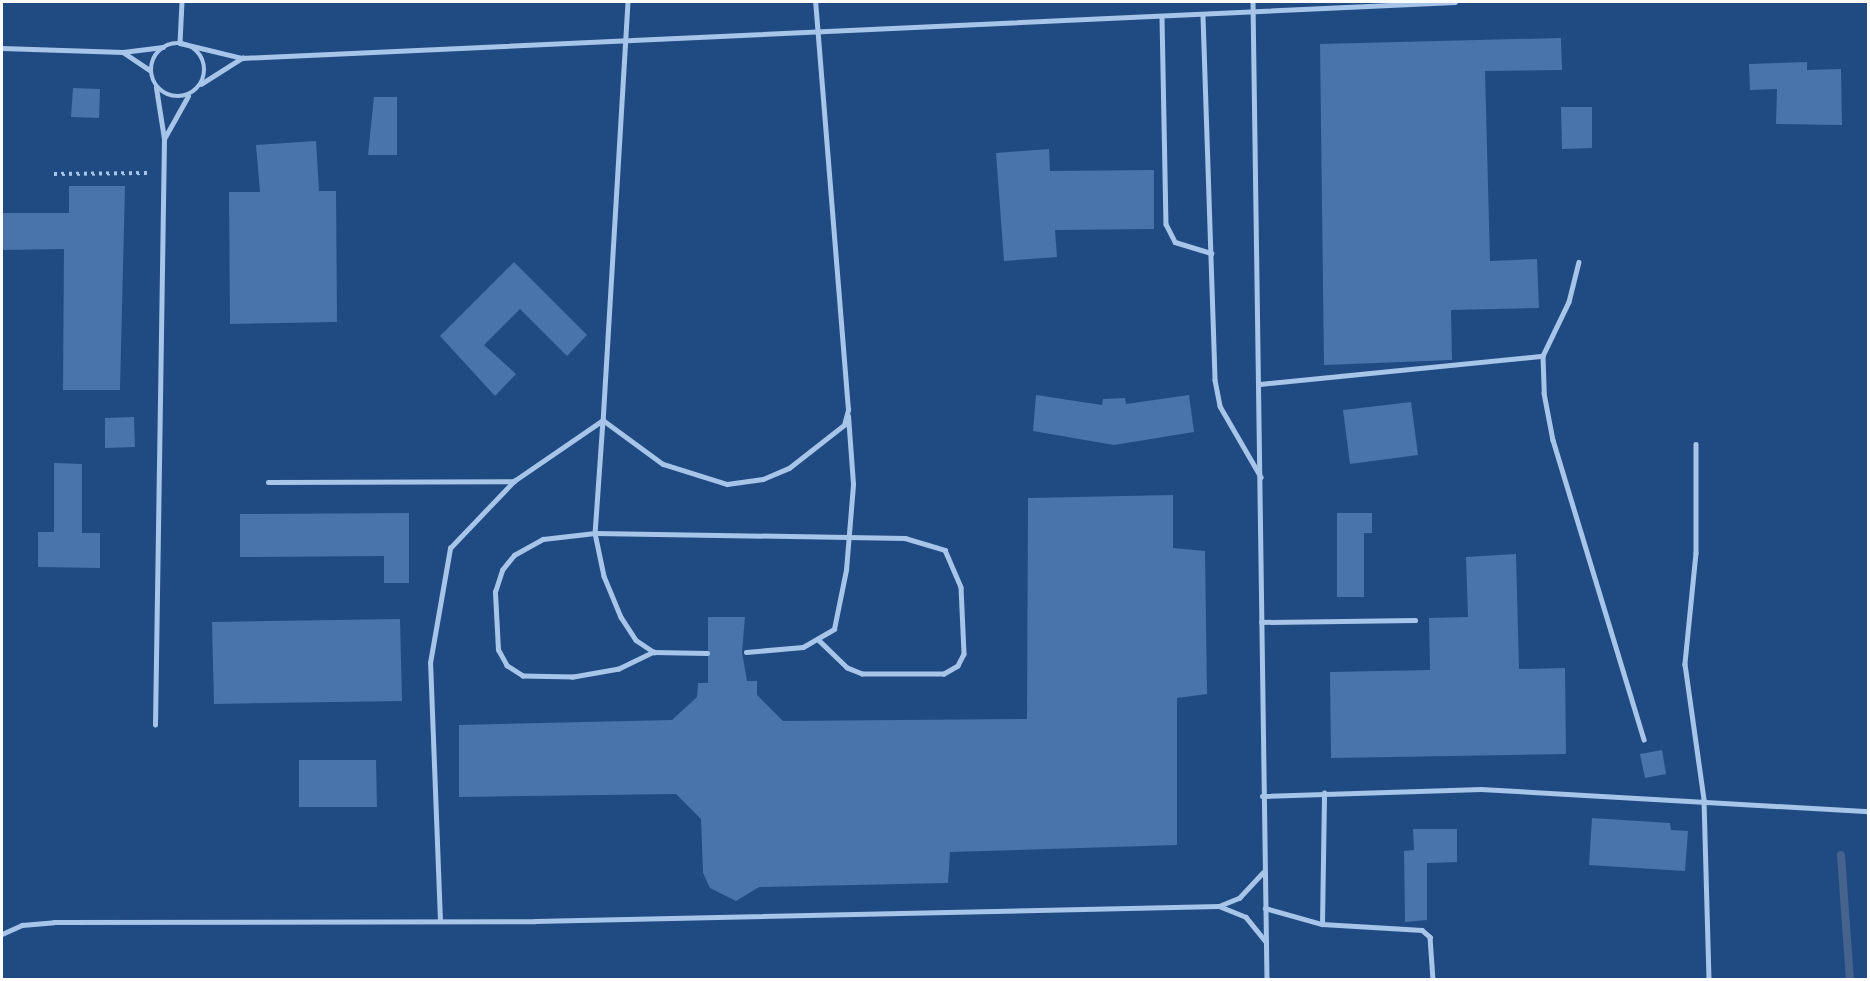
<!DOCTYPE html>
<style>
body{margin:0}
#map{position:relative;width:1870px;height:981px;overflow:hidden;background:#204a82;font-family:Arial,sans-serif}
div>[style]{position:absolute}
.stream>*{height:8px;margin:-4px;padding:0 4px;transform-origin:4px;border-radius:4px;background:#45638d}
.building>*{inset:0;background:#4973ab}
.path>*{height:4px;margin-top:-2px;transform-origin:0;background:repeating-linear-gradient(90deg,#a7c4e9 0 3px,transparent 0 7.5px)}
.service>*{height:4.5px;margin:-2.25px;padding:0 2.25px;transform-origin:2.25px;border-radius:2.25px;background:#a7c4e9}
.service>.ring{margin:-2.25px;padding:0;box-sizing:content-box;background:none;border:4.5px solid #a7c4e9;border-radius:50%}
span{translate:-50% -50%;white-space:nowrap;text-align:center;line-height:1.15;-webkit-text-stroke:4.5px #204a82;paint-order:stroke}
.frame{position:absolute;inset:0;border:3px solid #fff;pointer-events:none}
</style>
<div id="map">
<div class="stream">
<i style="left:1841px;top:855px;width:125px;rotate:85.9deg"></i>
</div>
<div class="building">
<i style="clip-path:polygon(1561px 38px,1562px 70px,1485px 71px,1490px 261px,1537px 259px,1539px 308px,1451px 310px,1452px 360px,1324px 365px,1320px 44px)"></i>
<i style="clip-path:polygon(1807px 62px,1807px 70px,1841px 69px,1842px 125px,1776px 124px,1777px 89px,1750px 90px,1749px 64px)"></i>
<i style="clip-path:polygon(73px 88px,100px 89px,99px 118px,71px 117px)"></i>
<i style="clip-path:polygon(374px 97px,397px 97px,397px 155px,368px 155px)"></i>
<i style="clip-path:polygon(1561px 107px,1592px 107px,1592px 148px,1562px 149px)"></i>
<i style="clip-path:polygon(316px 141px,319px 191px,336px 191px,337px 322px,230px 324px,229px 192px,260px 192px,256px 145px)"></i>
<i style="clip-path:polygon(1049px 149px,1050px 171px,1154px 170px,1154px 229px,1055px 230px,1057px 257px,1004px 261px,996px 153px)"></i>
<i style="clip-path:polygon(69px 186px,125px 186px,120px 390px,63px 390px,64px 249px,2px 250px,2px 213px,69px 213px)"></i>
<i style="clip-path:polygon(514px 262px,587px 335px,567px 356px,520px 309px,484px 345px,516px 374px,495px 396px,440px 336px)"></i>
<i style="clip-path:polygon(1036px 395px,1102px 405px,1103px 399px,1125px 398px,1126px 404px,1189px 395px,1194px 432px,1114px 445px,1033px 431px)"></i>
<i style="clip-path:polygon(1411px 402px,1418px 455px,1350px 464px,1343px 410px)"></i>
<i style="clip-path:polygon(134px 417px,135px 447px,105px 448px,105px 418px)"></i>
<i style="clip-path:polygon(54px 463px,82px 464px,82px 533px,100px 533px,100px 568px,38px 567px,38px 532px,54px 532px)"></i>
<i style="clip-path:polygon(1173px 495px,1173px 548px,1205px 551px,1207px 694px,1177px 698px,1177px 845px,950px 852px,948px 883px,759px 887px,736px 901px,710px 888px,703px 873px,701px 819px,676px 794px,459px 797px,459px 725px,672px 720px,697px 697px,698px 683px,708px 683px,708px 617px,745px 617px,742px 652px,747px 681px,757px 681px,757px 695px,783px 721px,1027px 719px,1028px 498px)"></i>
<i style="clip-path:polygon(409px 513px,409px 583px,384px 583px,384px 556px,240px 557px,240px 514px)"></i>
<i style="clip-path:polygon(1337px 513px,1372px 513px,1372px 533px,1364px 533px,1364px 597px,1337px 597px)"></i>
<i style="clip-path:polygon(1516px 554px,1519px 669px,1565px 668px,1566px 754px,1331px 758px,1330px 672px,1430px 670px,1429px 618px,1468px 617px,1466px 557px)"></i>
<i style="clip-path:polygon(400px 619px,402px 701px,214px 704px,212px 622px)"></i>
<i style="clip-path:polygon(1662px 750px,1666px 774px,1645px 778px,1640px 754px)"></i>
<i style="clip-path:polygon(299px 760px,376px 760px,377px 807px,299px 807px)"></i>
<i style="clip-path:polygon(1592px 818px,1670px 823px,1671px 830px,1688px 831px,1685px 871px,1589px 865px)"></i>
<i style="clip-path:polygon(1413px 829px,1457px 829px,1457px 862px,1427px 863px,1427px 920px,1405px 922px,1404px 851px,1414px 850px)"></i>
</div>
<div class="path">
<i style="left:54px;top:174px;width:95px;rotate:-0.6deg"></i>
</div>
<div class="service">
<i style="left:182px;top:2px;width:41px;rotate:92.8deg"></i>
<i style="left:180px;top:43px;width:64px;rotate:13.6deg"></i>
<i style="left:242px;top:58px;width:1214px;rotate:-2.64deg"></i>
<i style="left:628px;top:2px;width:419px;rotate:93.4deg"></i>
<i style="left:603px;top:420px;width:74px;rotate:36.3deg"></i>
<i style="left:663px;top:464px;width:67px;rotate:17.4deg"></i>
<i style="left:727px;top:484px;width:36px;rotate:-8deg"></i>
<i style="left:763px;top:479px;width:28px;rotate:-23deg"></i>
<i style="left:789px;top:468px;width:70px;rotate:-38deg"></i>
<i style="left:844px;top:425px;width:16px;rotate:-75deg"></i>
<i style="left:848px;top:410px;width:409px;rotate:-94.6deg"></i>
<i style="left:1253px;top:2px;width:978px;rotate:89.18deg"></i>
<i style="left:1203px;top:16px;width:364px;rotate:88.1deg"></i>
<i style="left:1215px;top:380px;width:26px;rotate:79deg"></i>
<i style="left:1220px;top:406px;width:82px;rotate:60deg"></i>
<i style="left:1162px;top:17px;width:207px;rotate:88.9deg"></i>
<i style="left:1166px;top:224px;width:20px;rotate:63deg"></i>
<i style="left:1175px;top:242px;width:38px;rotate:17deg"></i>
<i class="ring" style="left:151px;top:43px;width:49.5px;height:49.5px"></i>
<i style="left:2px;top:48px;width:121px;rotate:1.9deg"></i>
<i style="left:123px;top:52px;width:40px;rotate:-7.1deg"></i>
<i style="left:123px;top:52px;width:32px;rotate:34deg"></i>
<i style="left:201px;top:84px;width:49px;rotate:-32.4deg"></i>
<i style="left:164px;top:139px;width:49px;rotate:-60.8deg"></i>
<i style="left:1579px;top:262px;width:41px;rotate:104deg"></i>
<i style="left:1569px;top:302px;width:60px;rotate:115.7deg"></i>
<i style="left:1543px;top:356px;width:37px;rotate:88deg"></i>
<i style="left:1544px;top:393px;width:48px;rotate:79.2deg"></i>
<i style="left:1553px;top:440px;width:313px;rotate:73.1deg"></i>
<i style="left:1260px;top:384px;width:284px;rotate:-5.7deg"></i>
<i style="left:603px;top:420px;width:113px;rotate:94deg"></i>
<i style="left:595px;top:533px;width:44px;rotate:78.2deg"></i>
<i style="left:604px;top:576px;width:44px;rotate:67.5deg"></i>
<i style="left:621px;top:617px;width:27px;rotate:57deg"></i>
<i style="left:636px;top:640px;width:22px;rotate:34deg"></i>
<i style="left:654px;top:652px;width:53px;rotate:1.1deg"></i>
<i style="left:1696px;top:444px;width:109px;rotate:90deg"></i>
<i style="left:1696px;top:553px;width:112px;rotate:95.7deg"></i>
<i style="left:1685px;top:664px;width:137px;rotate:82deg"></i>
<i style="left:1704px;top:800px;width:180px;rotate:88.4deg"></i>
<i style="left:268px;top:482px;width:246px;rotate:-0.2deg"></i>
<i style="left:1261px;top:622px;width:154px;rotate:-0.7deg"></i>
<i style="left:654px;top:652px;width:39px;rotate:154deg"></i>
<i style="left:619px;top:669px;width:47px;rotate:170.1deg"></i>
<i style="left:573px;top:677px;width:50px;rotate:-178.9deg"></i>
<i style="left:523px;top:676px;width:19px;rotate:-148deg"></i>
<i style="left:507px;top:666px;width:18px;rotate:-119deg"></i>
<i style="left:498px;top:650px;width:58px;rotate:-93deg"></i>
<i style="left:495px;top:592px;width:23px;rotate:-72deg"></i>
<i style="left:502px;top:570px;width:19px;rotate:-51deg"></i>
<i style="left:514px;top:555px;width:33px;rotate:-29deg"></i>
<i style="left:543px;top:539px;width:52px;rotate:-6.6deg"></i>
<i style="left:595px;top:533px;width:310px;rotate:0.9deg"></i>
<i style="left:905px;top:538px;width:42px;rotate:16.7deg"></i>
<i style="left:945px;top:550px;width:40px;rotate:66.6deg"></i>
<i style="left:961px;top:587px;width:67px;rotate:87.4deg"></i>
<i style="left:964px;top:654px;width:13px;rotate:117deg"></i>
<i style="left:958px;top:666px;width:16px;rotate:150deg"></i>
<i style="left:944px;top:674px;width:82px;rotate:180deg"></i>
<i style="left:862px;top:674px;width:16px;rotate:-158deg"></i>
<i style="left:847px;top:668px;width:39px;rotate:-136deg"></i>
<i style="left:746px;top:652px;width:57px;rotate:-5deg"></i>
<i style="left:803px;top:647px;width:36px;rotate:-30deg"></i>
<i style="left:834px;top:629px;width:60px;rotate:-78.5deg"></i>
<i style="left:846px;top:570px;width:86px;rotate:-85.3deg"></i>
<i style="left:853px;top:484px;width:68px;rotate:-94.2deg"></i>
<i style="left:155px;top:725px;width:586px;rotate:-89.12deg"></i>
<i style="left:164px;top:139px;width:52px;rotate:-98.9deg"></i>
<i style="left:1262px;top:796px;width:219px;rotate:-1.8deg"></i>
<i style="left:1481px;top:789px;width:388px;rotate:3.3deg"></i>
<i style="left:1219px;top:906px;width:22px;rotate:-22deg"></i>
<i style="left:1239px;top:898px;width:35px;rotate:-47deg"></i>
<i style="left:1265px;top:908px;width:59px;rotate:15.7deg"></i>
<i style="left:1322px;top:924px;width:100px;rotate:3.4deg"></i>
<i style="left:1422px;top:930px;width:11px;rotate:41deg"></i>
<i style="left:1430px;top:937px;width:43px;rotate:86deg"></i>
<i style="left:440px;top:921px;width:258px;rotate:-92.2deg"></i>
<i style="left:430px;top:663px;width:117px;rotate:-80.1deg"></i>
<i style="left:450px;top:548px;width:93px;rotate:-46.3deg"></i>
<i style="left:514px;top:481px;width:108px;rotate:-34.4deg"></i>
<i style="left:1322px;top:924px;width:131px;rotate:-89.1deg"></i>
<i style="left:2px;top:934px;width:22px;rotate:-24deg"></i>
<i style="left:22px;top:925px;width:32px;rotate:-5deg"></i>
<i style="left:54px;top:922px;width:481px;rotate:-0.1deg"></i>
<i style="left:535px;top:921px;width:684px;rotate:-1.26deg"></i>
<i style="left:1219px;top:906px;width:29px;rotate:22deg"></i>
<i style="left:1246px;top:917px;width:32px;rotate:51deg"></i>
</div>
<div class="frame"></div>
</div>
